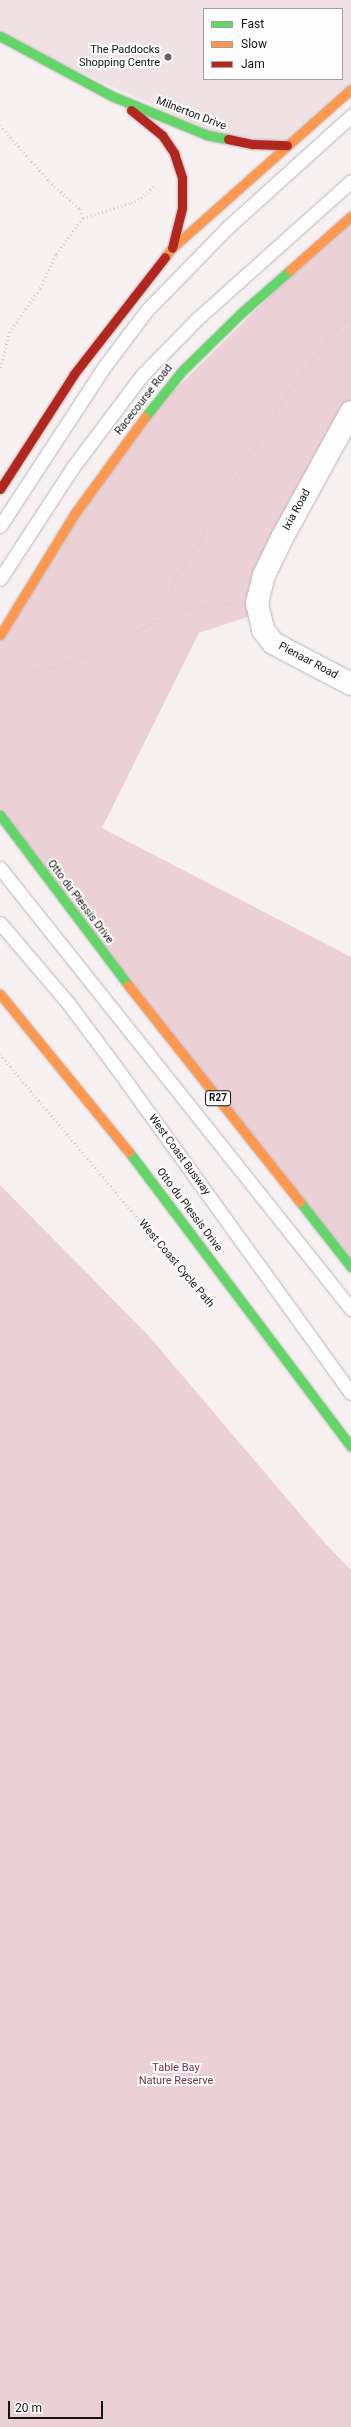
<!DOCTYPE html>
<style>
body{margin:0}
#map{position:relative;width:351px;height:2427px;overflow:hidden;background:#f6f0f1;font-family:Roboto,sans-serif}
div>[style]{position:absolute}
.built>*{inset:0;background:#f0e2e4}
.green>*{inset:0;background:#ebd1d6}
.path>*{height:2.5px;margin-top:-1.25px;transform-origin:0;background:repeating-linear-gradient(90deg,#d2d1d1 0 1px,transparent 0 4px)}
.roads{filter:drop-shadow(0 0 1px #b9b4b5) drop-shadow(0 0 1px #b9b4b5)}
.lane>*{height:13px;margin:-6.5px;padding:0 6.5px;transform-origin:6.5px;border-radius:6.5px;background:#fefdfd}
.street>*{height:22px;margin:-11px;padding:0 11px;transform-origin:11px;border-radius:11px;background:#fefdfd}
.fast>*{height:9px;margin:-4.5px;padding:0 4.5px;transform-origin:4.5px;border-radius:4.5px;background:#63d668}
.slow>*{height:9px;margin:-4.5px;padding:0 4.5px;transform-origin:4.5px;border-radius:4.5px;background:#ff974d}
.jam>*{height:9px;margin:-4.5px;padding:0 4.5px;transform-origin:4.5px;border-radius:4.5px;background:#b3261e}
.dots>*{width:11px;height:11px;translate:-50% -50%;box-sizing:border-box;border:2px solid #fdfdfd;border-radius:50%}
span{translate:-50% -50%;white-space:nowrap;text-align:center;line-height:1.15;-webkit-text-stroke:4px #fdfdfd;paint-order:stroke}
.shield-label span{padding:1px 3px;background:#fdfdfd;border:1px solid;border-radius:3px;-webkit-text-stroke-width:0}
.shield-label{font-size:10px;color:#151212;font-weight:700}
.poi-label{font-size:11px;color:#151212}
.right{translate:-100% -50%;text-align:right}
.street-label{font-size:11px;color:#151212}
.park-label{font-size:11px;color:#752f41}
.legend{position:absolute;left:203px;top:8px;width:140px;height:72px;box-sizing:border-box;background:#fdfdfd;border:1px solid #a09f9f;margin:0;padding:5px 7px;list-style:none;font-size:12px;color:#151212}
.legend li{display:flex;align-items:center;gap:8px;height:20px}
.legend b{width:20px;border:1px solid #a09f9f}
.scale{position:absolute;left:8px;top:2401px;width:95px;height:18px;box-sizing:border-box;border:2px solid #151212;border-top:0;padding-left:5px;font-size:12px;line-height:14px;white-space:nowrap;color:#151212;-webkit-text-stroke:3px #fdfdfd;paint-order:stroke}
</style>
<div id="map">
<div class="built">
<i style="clip-path:polygon(evenodd,0 0,351px 0,351px 89px,287px 145px,235px 142px,0 36px,0 0,204px 9px,342px 9px,342px 79px,204px 79px,204px 9px)"></i>
</div>
<div class="green">
<i style="clip-path:polygon(351px 216px,351px 412px,282px 538px,259px 613px,199px 633px,102px 828px,351px 957px,351px 1267px,0 815px,0 635px,136px 428px)"></i>
<i style="clip-path:polygon(0 1185px,148px 1335px,323px 1541px,351px 1570px,351px 2427px,0 2427px)"></i>
</div>
<div class="path">
<i style="left:0;top:125px;width:74px;rotate:48.8deg"></i>
<i style="left:49px;top:181px;width:42px;rotate:42.1deg"></i>
<i style="left:80px;top:209px;width:9px;rotate:72deg"></i>
<i style="left:83px;top:218px;width:46px;rotate:126.1deg"></i>
<i style="left:56px;top:255px;width:38px;rotate:115deg"></i>
<i style="left:40px;top:289px;width:52px;rotate:124.9deg"></i>
<i style="left:10px;top:332px;width:40px;rotate:104.4deg"></i>
<i style="left:83px;top:218px;width:50px;rotate:-17.4deg"></i>
<i style="left:131px;top:203px;width:11px;rotate:-27deg"></i>
<i style="left:141px;top:198px;width:18px;rotate:-43deg"></i>
<i style="left:150px;top:624px;width:259px;rotate:-59.4deg"></i>
<i style="left:282px;top:401px;width:78px;rotate:-53.9deg"></i>
<i style="left:328px;top:338px;width:33px;rotate:-45deg"></i>
<i style="left:34px;top:670px;width:26px;rotate:-7deg"></i>
<i style="left:60px;top:667px;width:134px;rotate:-25.2deg"></i>
<i style="left:181px;top:610px;width:31px;rotate:-9deg"></i>
<i style="left:212px;top:605px;width:18px;rotate:-3deg"></i>
<i style="left:0;top:1054px;width:290px;rotate:50deg"></i>
</div>
<div class="roads">
<div class="lane">
<i style="left:0;top:526px;width:190px;rotate:-56.8deg"></i>
<i style="left:104px;top:367px;width:71px;rotate:-53deg"></i>
<i style="left:147px;top:310px;width:116px;rotate:-45.7deg"></i>
<i style="left:228px;top:227px;width:166px;rotate:-42.1deg"></i>
<i style="left:0;top:579px;width:134px;rotate:-56.9deg"></i>
<i style="left:73px;top:467px;width:115px;rotate:-53.1deg"></i>
<i style="left:142px;top:375px;width:80px;rotate:-45.5deg"></i>
<i style="left:198px;top:318px;width:205px;rotate:-41.8deg"></i>
<i style="left:0;top:868px;width:564px;rotate:51.48deg"></i>
<i style="left:0;top:923px;width:105px;rotate:49.6deg"></i>
<i style="left:68px;top:1003px;width:79px;rotate:53.3deg"></i>
<i style="left:115px;top:1066px;width:403px;rotate:54.2deg"></i>
</div>
<div class="street">
<i style="left:351px;top:412px;width:144px;rotate:118.7deg"></i>
<i style="left:282px;top:538px;width:41px;rotate:115.9deg"></i>
<i style="left:264px;top:575px;width:29px;rotate:104deg"></i>
<i style="left:257px;top:603px;width:28px;rotate:77deg"></i>
<i style="left:263px;top:630px;width:16px;rotate:52deg"></i>
<i style="left:273px;top:643px;width:88px;rotate:27.7deg"></i>
</div>
<div class="fast">
<i style="left:0;top:36px;width:127px;rotate:28.2deg"></i>
<i style="left:112px;top:96px;width:103px;rotate:22.3deg"></i>
<i style="left:207px;top:135px;width:21px;rotate:11deg"></i>
<i style="left:145px;top:417px;width:59px;rotate:-51.2deg"></i>
<i style="left:182px;top:371px;width:81px;rotate:-44.5deg"></i>
<i style="left:240px;top:314px;width:67px;rotate:-41.3deg"></i>
<i style="left:0;top:815px;width:213px;rotate:53deg"></i>
<i style="left:129px;top:1152px;width:369px;rotate:53deg"></i>
<i style="left:300px;top:1202px;width:83px;rotate:51.9deg"></i>
</div>
<div class="slow">
<i style="left:165px;top:257px;width:11px;rotate:-52deg"></i>
<i style="left:172px;top:248px;width:239px;rotate:-41.6deg"></i>
<i style="left:290px;top:270px;width:81px;rotate:-41.5deg"></i>
<i style="left:0;top:635px;width:143px;rotate:-58.4deg"></i>
<i style="left:75px;top:513px;width:119px;rotate:-53.9deg"></i>
<i style="left:128px;top:985px;width:277px;rotate:51.6deg"></i>
<i style="left:0;top:994px;width:204px;rotate:50.8deg"></i>
</div>
<div class="jam">
<i style="left:131px;top:110px;width:40px;rotate:39deg"></i>
<i style="left:162px;top:135px;width:22px;rotate:56deg"></i>
<i style="left:174px;top:153px;width:26px;rotate:72deg"></i>
<i style="left:182px;top:178px;width:30px;rotate:90deg"></i>
<i style="left:182px;top:208px;width:41px;rotate:104deg"></i>
<i style="left:228px;top:139px;width:25px;rotate:12deg"></i>
<i style="left:252px;top:144px;width:35px;rotate:2deg"></i>
<i style="left:0;top:489px;width:137px;rotate:-57.2deg"></i>
<i style="left:74px;top:374px;width:148px;rotate:-52.1deg"></i>
</div>
</div>
<div class="dots">
<i style="left:168px;top:57px;background:#646060"></i>
</div>
<div class="shield-label">
<span style="left:218px;top:1098px">R27</span>
</div>
<div class="poi-label">
<span class="right" style="left:160px;top:57px">The Paddocks<br>Shopping Centre</span>
</div>
<div class="street-label">
<span style="left:191px;top:114px;rotate:21deg">Milnerton Drive</span>
<span style="left:144px;top:400px;rotate:-52deg">Racecourse Road</span>
<span style="left:297px;top:510px;rotate:-61deg">Ixia Road</span>
<span style="left:308px;top:661px;rotate:28deg">Pienaar Road</span>
<span style="left:80px;top:902px;rotate:53deg">Otto du Plessis Drive</span>
<span style="left:179px;top:1155px;rotate:54deg">West Coast Busway</span>
<span style="left:189px;top:1210px;rotate:53deg">Otto du Plessis Drive</span>
<span style="left:176px;top:1264px;rotate:50deg">West Coast Cycle Path</span>
</div>
<div class="park-label">
<span style="left:176px;top:2075px">Table Bay<br>Nature Reserve</span>
</div>
<ul class="legend">
<li><b style="height:5px;background:#63d668"></b>Fast</li>
<li><b style="height:5px;background:#ff974d"></b>Slow</li>
<li><b style="height:5px;background:#b3261e"></b>Jam</li>
</ul>
<div class="scale">20 m</div>
</div>
